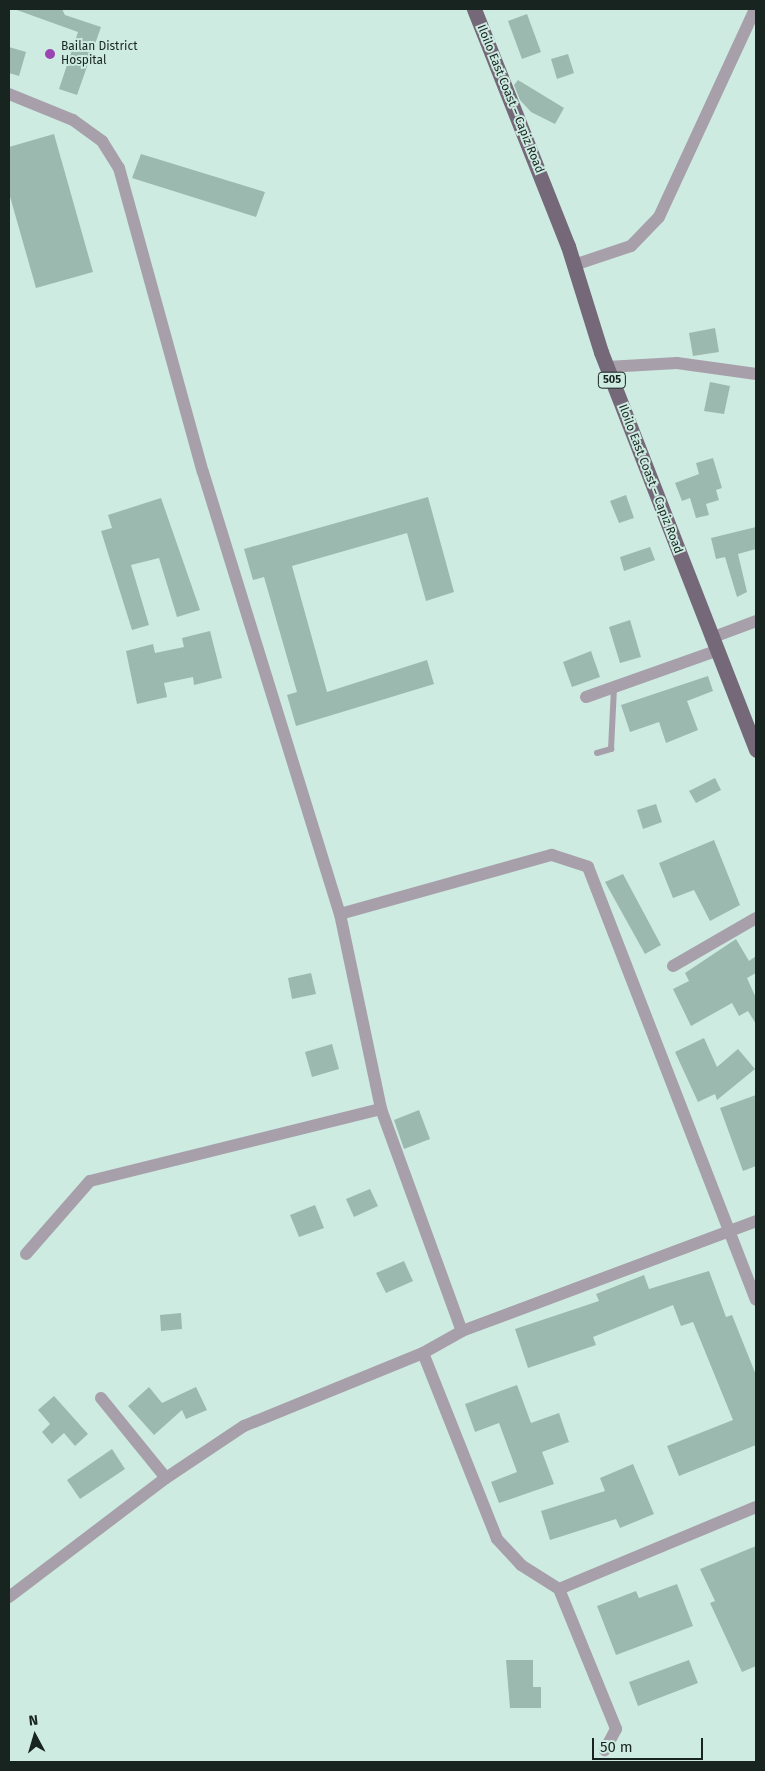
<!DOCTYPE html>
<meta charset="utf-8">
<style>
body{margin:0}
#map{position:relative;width:765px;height:1771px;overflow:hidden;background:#cdebe1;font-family:"Fira Sans",sans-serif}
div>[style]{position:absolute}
.building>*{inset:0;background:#9cb9b0}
.lane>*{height:6px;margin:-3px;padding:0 3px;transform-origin:3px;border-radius:3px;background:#a7a0aa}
.street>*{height:12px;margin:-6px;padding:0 6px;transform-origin:6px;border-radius:6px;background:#a7a0aa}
.primary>*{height:15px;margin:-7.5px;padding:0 7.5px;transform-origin:7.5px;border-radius:7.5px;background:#756979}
.dots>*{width:14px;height:14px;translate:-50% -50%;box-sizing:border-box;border:2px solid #cdebe1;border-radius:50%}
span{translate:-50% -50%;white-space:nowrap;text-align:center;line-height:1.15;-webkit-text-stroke:4px #cdebe1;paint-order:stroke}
.shield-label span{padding:1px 4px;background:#cdebe1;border:1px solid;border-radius:4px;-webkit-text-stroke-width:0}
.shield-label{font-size:11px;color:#182420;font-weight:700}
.poi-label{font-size:12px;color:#182420}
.left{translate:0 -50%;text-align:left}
.street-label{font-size:12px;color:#182420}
.frame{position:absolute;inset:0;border:10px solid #182420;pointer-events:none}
.north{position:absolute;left:10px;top:1711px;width:50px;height:50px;-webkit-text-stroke:4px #cdebe1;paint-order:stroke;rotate:354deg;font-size:14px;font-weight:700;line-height:20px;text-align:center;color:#182420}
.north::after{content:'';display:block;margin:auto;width:18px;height:22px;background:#182420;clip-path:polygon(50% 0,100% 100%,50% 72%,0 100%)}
.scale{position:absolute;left:592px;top:1738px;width:111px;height:22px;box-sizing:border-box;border:2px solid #182420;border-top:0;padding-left:6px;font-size:15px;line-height:18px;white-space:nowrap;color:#182420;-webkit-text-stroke:4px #cdebe1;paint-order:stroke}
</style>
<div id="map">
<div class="building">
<i style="clip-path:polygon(14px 9px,62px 9px,65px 15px,101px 27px,77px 95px,59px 89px,78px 32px)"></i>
<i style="clip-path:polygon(527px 14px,541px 52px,522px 59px,508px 21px)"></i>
<i style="clip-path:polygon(9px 47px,26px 52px,19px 76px,9px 73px)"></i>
<i style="clip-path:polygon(568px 54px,574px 73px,557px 79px,551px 59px)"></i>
<i style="clip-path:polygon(518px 80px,564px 108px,555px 124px,531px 112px,520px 100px,514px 85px)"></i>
<i style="clip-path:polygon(54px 134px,93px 272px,36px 288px,9px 193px,9px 147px)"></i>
<i style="clip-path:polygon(141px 154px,265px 192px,256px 217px,132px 178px)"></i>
<i style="clip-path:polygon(715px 328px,719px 352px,693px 356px,689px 333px)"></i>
<i style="clip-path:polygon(710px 382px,730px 386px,724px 414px,704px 411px)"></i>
<i style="clip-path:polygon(713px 458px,722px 488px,716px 490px,719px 500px,706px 504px,709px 515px,696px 518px,690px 498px,682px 501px,675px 483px,699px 474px,696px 463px)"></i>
<i style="clip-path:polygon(626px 495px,634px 518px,619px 523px,610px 501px)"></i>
<i style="clip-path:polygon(428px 497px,454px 592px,426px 601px,407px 533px,292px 566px,327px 692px,427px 660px,434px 684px,296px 726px,287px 695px,297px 692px,264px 577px,253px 580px,244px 549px)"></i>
<i style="clip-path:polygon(161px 498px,200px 610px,177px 617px,159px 558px,131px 565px,149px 625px,132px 630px,101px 531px,112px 528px,108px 515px)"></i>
<i style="clip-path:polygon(756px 527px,756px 549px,738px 554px,747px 592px,737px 597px,725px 557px,716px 559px,711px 538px)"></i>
<i style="clip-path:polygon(650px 547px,655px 560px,624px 571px,620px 557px)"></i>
<i style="clip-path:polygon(630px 620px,641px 657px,620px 663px,609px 627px)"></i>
<i style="clip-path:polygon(210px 631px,222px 678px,194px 685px,193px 677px,164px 683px,167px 697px,137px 704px,126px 651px,153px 644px,155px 653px,184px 647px,182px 638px)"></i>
<i style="clip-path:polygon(591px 651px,600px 677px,572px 687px,563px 662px)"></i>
<i style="clip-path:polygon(708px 676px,713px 691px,687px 701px,698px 730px,666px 743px,659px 722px,630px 732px,621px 705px)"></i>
<i style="clip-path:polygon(715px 778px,721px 790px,696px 803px,689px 791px)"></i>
<i style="clip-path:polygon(656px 804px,662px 822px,643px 829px,637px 810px)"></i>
<i style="clip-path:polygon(714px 840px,740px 905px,710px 921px,694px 890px,673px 898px,659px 863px)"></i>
<i style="clip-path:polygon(623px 874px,661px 945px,645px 954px,605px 882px)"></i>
<i style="clip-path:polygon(736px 939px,749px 961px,756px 956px,756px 973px,747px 978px,756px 998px,756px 1024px,748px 1011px,739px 1016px,732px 1003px,691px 1026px,673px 989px,689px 981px,685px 973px)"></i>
<i style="clip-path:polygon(311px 973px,316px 994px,292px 999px,288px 978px)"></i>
<i style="clip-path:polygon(704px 1038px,717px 1067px,738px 1049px,755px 1069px,717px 1100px,715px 1094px,698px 1102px,675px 1052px)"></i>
<i style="clip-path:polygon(332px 1044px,339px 1069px,312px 1077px,305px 1052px)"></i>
<i style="clip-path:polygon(756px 1095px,756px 1166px,743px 1171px,720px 1108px)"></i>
<i style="clip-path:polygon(419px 1110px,430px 1139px,404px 1149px,394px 1120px)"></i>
<i style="clip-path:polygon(370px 1189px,378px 1206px,354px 1217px,346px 1199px)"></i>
<i style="clip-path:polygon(315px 1205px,324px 1228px,299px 1237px,290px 1215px)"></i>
<i style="clip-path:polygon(404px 1261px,413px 1281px,386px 1293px,376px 1273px)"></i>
<i style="clip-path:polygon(709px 1271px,726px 1317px,732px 1315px,756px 1375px,756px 1445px,679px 1476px,667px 1446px,733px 1420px,693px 1322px,681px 1326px,673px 1305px,593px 1337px,596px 1345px,528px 1368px,515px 1329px,599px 1301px,596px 1294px,644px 1275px,649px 1289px)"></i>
<i style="clip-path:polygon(181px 1313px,182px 1329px,161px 1331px,160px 1315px)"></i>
<i style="clip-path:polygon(517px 1385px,531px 1423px,559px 1413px,569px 1442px,542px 1452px,554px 1484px,499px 1503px,491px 1482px,517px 1472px,499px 1423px,475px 1432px,465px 1404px)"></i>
<i style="clip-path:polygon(149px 1387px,162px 1403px,196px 1387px,207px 1410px,186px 1419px,182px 1410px,154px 1435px,128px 1406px)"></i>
<i style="clip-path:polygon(54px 1396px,88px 1434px,75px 1446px,64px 1433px,52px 1444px,42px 1432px,50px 1424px,38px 1410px)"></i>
<i style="clip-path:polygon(112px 1449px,125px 1469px,80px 1499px,67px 1480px)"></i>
<i style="clip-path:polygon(633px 1464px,654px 1514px,620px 1528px,616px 1519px,550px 1540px,541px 1511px,605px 1491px,600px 1478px)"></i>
<i style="clip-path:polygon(756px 1546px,756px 1666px,742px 1672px,710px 1603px,715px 1601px,700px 1569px)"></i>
<i style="clip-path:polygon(677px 1584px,693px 1626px,616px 1655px,597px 1606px,636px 1591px,639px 1598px)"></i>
<i style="clip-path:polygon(506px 1660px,533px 1660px,533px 1687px,541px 1687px,541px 1708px,510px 1708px)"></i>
<i style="clip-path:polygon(689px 1660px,698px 1683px,638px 1706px,629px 1682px)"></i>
</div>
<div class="lane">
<i style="left:597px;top:753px;width:15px;rotate:-16deg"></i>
<i style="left:611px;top:749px;width:62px;rotate:-87.2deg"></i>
</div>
<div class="street">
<i style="left:9px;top:94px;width:69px;rotate:22.1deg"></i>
<i style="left:73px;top:120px;width:36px;rotate:36deg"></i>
<i style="left:102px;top:141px;width:32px;rotate:58deg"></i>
<i style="left:119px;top:168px;width:315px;rotate:74.6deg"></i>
<i style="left:203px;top:472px;width:463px;rotate:72.8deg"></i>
<i style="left:340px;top:914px;width:199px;rotate:78.1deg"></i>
<i style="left:381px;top:1109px;width:236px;rotate:70deg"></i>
<i style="left:462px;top:1331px;width:314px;rotate:-20.5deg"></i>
<i style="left:574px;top:265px;width:60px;rotate:-18.4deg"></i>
<i style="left:631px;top:246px;width:40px;rotate:-46deg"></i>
<i style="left:659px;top:217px;width:229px;rotate:-65.2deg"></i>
<i style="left:607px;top:367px;width:70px;rotate:-3.3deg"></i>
<i style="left:677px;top:363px;width:80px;rotate:7.9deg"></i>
<i style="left:711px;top:638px;width:48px;rotate:-20.7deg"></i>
<i style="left:586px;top:697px;width:138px;rotate:-19.5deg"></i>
<i style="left:340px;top:914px;width:220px;rotate:-15.6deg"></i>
<i style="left:552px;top:855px;width:38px;rotate:18deg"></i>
<i style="left:588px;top:867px;width:464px;rotate:68.8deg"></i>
<i style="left:673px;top:966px;width:96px;rotate:-30deg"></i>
<i style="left:26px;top:1254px;width:97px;rotate:-48.8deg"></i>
<i style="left:90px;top:1181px;width:300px;rotate:-13.9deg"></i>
<i style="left:423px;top:1353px;width:200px;rotate:68.3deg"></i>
<i style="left:497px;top:1539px;width:35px;rotate:47deg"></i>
<i style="left:521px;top:1565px;width:45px;rotate:32.3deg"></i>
<i style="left:559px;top:1589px;width:213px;rotate:-22.6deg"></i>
<i style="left:101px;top:1398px;width:103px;rotate:50.9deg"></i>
<i style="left:559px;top:1589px;width:151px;rotate:67.8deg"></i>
<i style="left:616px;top:1729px;width:24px;rotate:118deg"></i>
<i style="left:9px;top:1597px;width:197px;rotate:-37.2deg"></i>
<i style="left:166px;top:1478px;width:94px;rotate:-33.7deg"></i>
<i style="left:244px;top:1426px;width:193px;rotate:-22.2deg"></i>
<i style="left:423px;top:1353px;width:45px;rotate:-29.4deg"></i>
</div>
<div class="primary">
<i style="left:474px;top:9px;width:255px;rotate:68.4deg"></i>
<i style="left:568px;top:246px;width:111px;rotate:72.7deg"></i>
<i style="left:601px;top:352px;width:427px;rotate:68.7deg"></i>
</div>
<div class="dots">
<i style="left:50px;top:54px;background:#9a45b2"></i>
</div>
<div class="shield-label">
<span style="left:612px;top:380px">505</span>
</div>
<div class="poi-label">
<span class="left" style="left:61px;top:54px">Bailan District<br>Hospital</span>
</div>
<div class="street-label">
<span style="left:510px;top:99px;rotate:68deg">Iloilo East Coast – Capiz Road</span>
<span style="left:650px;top:479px;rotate:69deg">Iloilo East Coast – Capiz Road</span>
</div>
<div class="frame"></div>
<div class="north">N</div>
<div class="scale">50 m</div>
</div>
